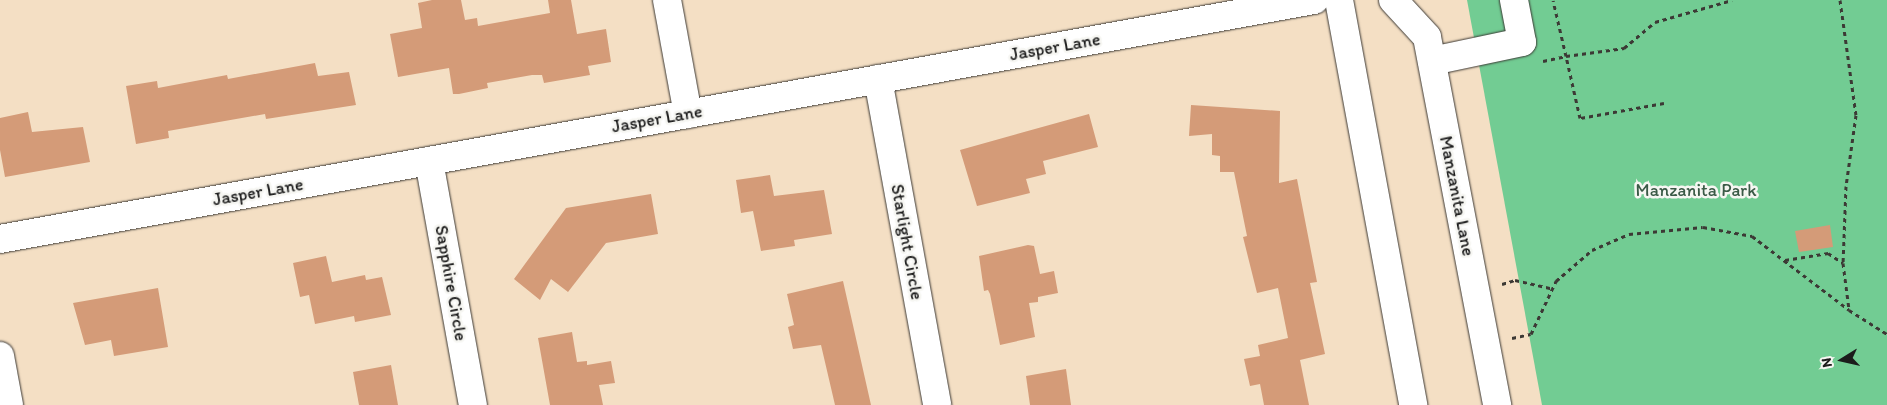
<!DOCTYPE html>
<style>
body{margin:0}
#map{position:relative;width:1887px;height:405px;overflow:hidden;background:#f4dfc4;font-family:Itim,sans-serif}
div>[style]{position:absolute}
.green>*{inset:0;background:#72cc93}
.building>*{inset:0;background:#d49b78}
.path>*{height:3px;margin-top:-1.5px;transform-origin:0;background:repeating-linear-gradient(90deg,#3c3935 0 4px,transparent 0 8px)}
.roads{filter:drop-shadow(0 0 1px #3c3935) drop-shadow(0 0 1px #3c3935)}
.minor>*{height:28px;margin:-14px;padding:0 14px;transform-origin:14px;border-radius:14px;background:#fff}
span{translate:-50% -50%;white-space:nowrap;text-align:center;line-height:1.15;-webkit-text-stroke:5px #f6f6f2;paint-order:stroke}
.street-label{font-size:18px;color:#1c1c1c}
.park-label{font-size:18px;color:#3a5a46}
.north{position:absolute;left:1817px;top:335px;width:50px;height:50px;-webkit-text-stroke:4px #f6f6f2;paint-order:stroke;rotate:260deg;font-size:14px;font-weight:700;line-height:20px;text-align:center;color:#1c1c1c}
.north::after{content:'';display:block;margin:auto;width:18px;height:22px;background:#1c1c1c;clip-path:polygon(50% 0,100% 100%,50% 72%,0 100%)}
</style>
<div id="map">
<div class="green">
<i style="clip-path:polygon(1467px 0,1887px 0,1887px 405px,1542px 405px)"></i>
</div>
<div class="building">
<i style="clip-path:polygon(432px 0,461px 0,465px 20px,477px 18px,478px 26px,550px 13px,548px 0,571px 0,577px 34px,606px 29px,611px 62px,588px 66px,590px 75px,544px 83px,542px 75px,532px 75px,487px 83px,488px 88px,459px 94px,453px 94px,449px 68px,398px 77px,390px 34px,422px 28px,418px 3px)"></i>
<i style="clip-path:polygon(315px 63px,318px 76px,349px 72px,356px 105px,266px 119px,265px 114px,168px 131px,169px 138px,136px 144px,126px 86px,157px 81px,158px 88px,227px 75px,228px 79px)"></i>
<i style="clip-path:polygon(1191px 105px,1280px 111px,1279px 183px,1297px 179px,1317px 282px,1310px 283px,1325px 354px,1300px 360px,1309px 405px,1264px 405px,1260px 384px,1250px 386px,1244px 359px,1260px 356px,1258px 345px,1288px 338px,1278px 288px,1257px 293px,1243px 237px,1247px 236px,1234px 172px,1220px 172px,1220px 156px,1212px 155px,1212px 134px,1189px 136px)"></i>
<i style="clip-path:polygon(28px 112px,32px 132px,83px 127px,90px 162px,5px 177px,0 150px,0 118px)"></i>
<i style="clip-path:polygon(1089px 114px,1098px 147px,1043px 161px,1046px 174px,1026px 179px,1030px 193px,977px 206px,960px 150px)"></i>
<i style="clip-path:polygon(770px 175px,774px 196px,824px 190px,832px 234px,794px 240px,795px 246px,761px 251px,753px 211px,741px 213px,736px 180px)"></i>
<i style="clip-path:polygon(651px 194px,658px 234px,606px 243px,568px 292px,551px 279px,540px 300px,514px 279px,566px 208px)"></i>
<i style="clip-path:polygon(1830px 225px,1833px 247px,1799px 252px,1795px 231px)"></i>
<i style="clip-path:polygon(1028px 245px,1034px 246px,1040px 274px,1054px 271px,1058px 293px,1038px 297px,1038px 302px,1029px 303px,1035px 337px,1000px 345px,990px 294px,988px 290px,984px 291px,979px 256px)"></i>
<i style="clip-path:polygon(326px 256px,332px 282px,365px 275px,366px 280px,382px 277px,391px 315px,355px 322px,354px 316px,315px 324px,309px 295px,300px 297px,293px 263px)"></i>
<i style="clip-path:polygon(843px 281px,871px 405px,835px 405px,821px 345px,793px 349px,788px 327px,794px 325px,787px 294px)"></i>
<i style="clip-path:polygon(158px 288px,168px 347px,114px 356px,111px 340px,85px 345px,73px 303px)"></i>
<i style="clip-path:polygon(572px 332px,577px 362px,587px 361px,587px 365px,611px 361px,615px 383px,599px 385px,603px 405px,550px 405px,538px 338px)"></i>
<i style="clip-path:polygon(391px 365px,398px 405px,359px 405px,353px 372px)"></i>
<i style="clip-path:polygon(1066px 369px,1071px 405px,1030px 405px,1026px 376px)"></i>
</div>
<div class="path">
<i style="left:1840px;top:0;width:116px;rotate:82.1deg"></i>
<i style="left:1856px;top:115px;width:72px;rotate:98deg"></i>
<i style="left:1846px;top:186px;width:77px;rotate:92.2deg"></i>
<i style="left:1843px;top:263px;width:46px;rotate:82.6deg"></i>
<i style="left:1543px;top:61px;width:24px;rotate:-12deg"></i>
<i style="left:1566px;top:56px;width:57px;rotate:-103.1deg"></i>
<i style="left:1664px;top:103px;width:85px;rotate:169.9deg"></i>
<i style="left:1580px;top:118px;width:64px;rotate:-102.7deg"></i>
<i style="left:1566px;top:56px;width:59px;rotate:-7.9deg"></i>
<i style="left:1624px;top:48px;width:40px;rotate:-40deg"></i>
<i style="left:1655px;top:22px;width:80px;rotate:-15.9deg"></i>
<i style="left:1785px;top:260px;width:44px;rotate:-9.2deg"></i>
<i style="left:1828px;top:253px;width:18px;rotate:34deg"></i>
<i style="left:1502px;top:284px;width:14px;rotate:-17deg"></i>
<i style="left:1515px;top:280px;width:39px;rotate:13deg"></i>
<i style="left:1512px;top:338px;width:19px;rotate:-12deg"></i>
<i style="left:1531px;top:334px;width:59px;rotate:-64.7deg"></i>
<i style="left:1556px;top:281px;width:48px;rotate:-40.7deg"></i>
<i style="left:1592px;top:250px;width:40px;rotate:-23.4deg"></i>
<i style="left:1629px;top:234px;width:74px;rotate:-5.4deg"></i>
<i style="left:1703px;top:227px;width:50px;rotate:10.4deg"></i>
<i style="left:1752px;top:236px;width:122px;rotate:37.3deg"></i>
<i style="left:1849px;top:310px;width:45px;rotate:32.3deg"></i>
</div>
<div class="roads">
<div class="minor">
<i style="left:667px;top:0;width:116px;rotate:79.6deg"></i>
<i style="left:1339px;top:0;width:412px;rotate:79.6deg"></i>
<i style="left:1393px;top:0;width:50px;rotate:47.4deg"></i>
<i style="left:1427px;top:37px;width:375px;rotate:79.2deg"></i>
<i style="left:1432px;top:61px;width:92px;rotate:-11.9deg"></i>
<i style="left:1522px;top:42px;width:43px;rotate:-100.8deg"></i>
<i style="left:878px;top:79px;width:331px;rotate:79.7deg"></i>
<i style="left:429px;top:161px;width:248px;rotate:79.8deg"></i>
<i style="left:0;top:239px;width:1336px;rotate:-10.31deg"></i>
<i style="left:0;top:356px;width:50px;rotate:79.6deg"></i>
</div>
</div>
<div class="street-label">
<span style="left:1055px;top:47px;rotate:-10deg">Jasper Lane</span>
<span style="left:657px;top:119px;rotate:-10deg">Jasper Lane</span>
<span style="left:258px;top:192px;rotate:-10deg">Jasper Lane</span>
<span style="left:1457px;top:196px;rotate:79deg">Manzanita Lane</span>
<span style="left:907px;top:242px;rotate:80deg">Starlight Circle</span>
<span style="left:451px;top:283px;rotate:80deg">Sapphire Circle</span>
</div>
<div class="park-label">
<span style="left:1696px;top:190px">Manzanita Park</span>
</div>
<div class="north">N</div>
</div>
